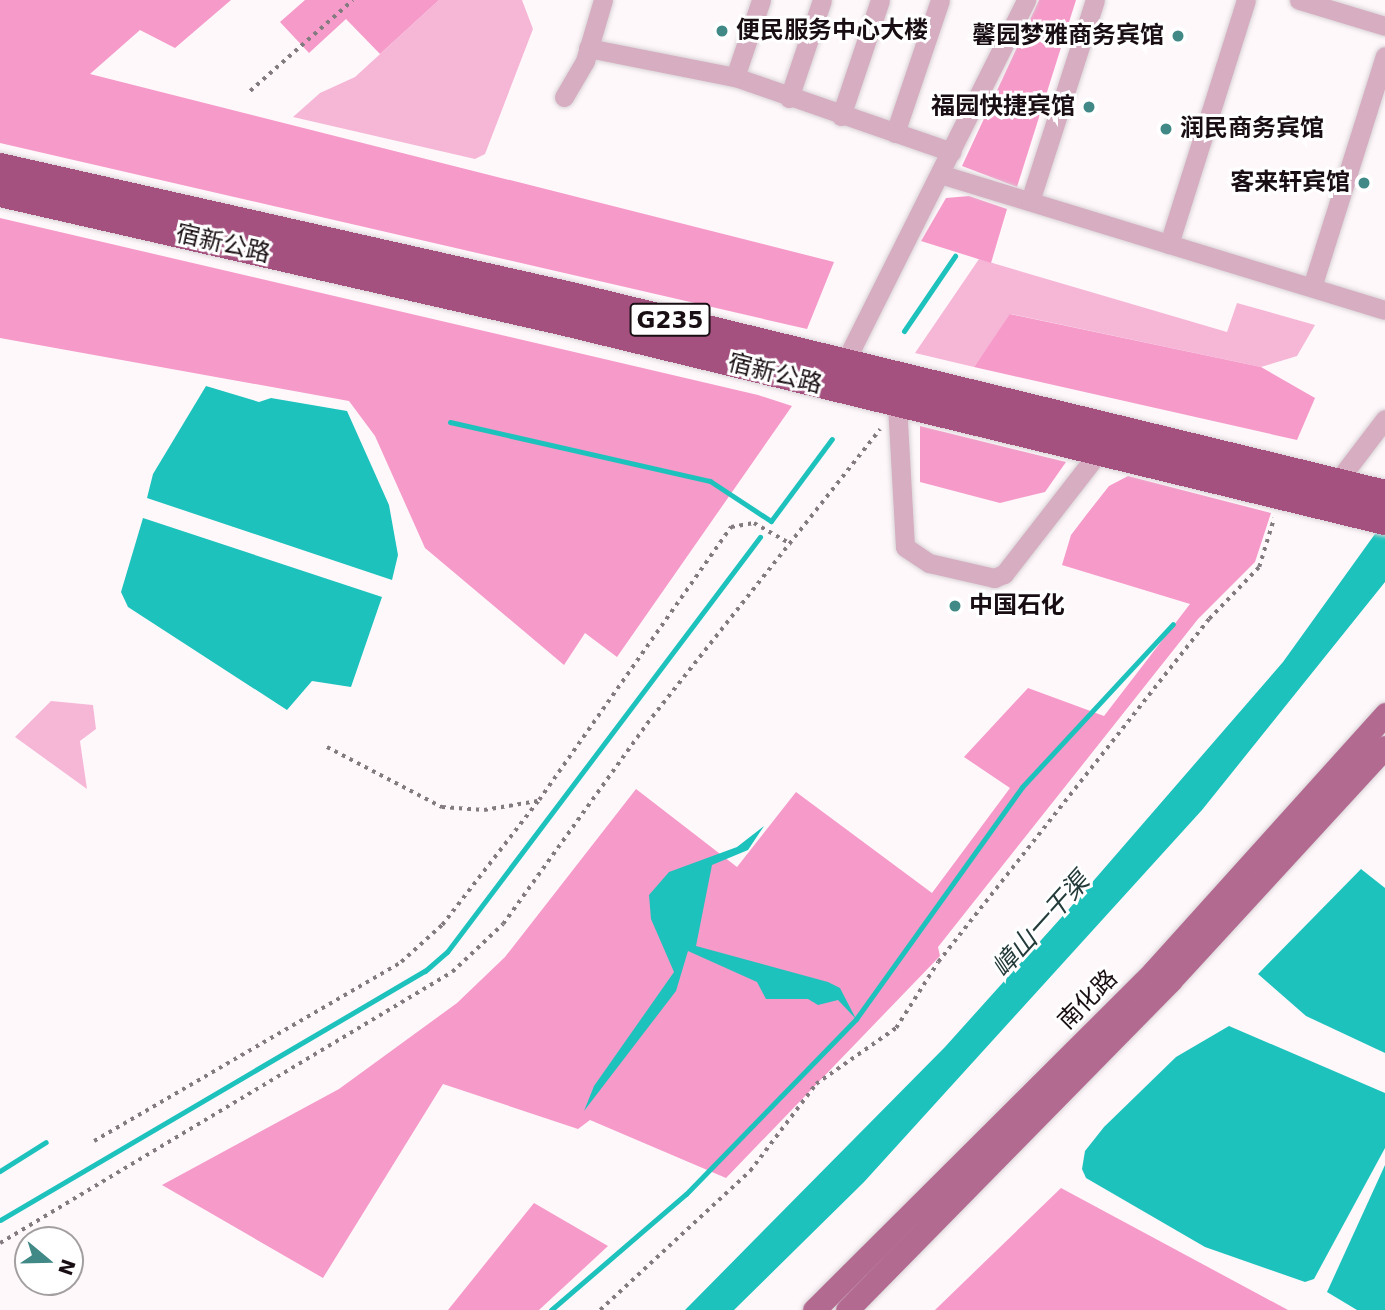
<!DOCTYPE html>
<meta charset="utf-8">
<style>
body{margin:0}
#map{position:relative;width:1385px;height:1310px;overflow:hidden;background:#fef8fb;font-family:"DejaVu Sans","Noto Sans SC",sans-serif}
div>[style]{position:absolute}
.green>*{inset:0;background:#f6b7d7}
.forest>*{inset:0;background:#f59ac9}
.water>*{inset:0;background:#1ec2bd}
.stream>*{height:5px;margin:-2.5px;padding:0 2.5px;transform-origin:2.5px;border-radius:2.5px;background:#1ec2bd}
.path>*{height:3.5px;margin-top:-1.75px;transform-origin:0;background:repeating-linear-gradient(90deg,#837b7f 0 3.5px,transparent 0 8.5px)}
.roads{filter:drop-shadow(0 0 2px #d9d3d6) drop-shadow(0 0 2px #d9d3d6)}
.minor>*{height:19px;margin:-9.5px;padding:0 9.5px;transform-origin:9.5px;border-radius:9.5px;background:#d6adc1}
.major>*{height:23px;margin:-11.5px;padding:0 11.5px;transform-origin:11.5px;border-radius:11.5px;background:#b36a91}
.highway>*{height:28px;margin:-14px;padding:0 14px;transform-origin:14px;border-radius:14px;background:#a4517f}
.dots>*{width:19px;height:19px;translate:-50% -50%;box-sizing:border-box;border:4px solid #fff;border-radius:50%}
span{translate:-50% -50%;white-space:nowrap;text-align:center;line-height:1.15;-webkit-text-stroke:6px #fff;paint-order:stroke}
.shield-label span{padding:2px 5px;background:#fff;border:2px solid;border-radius:5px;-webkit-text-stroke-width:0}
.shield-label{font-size:23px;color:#180e13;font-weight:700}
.poi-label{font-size:24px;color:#180e13;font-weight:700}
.left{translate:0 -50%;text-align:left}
.right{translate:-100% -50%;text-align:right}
.street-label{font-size:24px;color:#180e13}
.water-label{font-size:26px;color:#233b3a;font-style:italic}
.north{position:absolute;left:14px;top:1226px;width:70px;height:70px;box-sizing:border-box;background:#fff;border:2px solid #a39fa1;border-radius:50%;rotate:109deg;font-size:19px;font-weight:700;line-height:28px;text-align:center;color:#180e13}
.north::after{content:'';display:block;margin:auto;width:24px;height:32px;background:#418986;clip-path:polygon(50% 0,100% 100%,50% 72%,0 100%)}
</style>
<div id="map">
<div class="green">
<i style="clip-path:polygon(439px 0,522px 0,533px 29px,485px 154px,475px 159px,293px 117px,320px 93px,355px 77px)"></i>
<i style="clip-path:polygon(979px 259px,1227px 332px,1237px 303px,1315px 325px,1297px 356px,1261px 367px,1011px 314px,974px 367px,915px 353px)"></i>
<i style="clip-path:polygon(51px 701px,93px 705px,96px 729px,80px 741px,87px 789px,15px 737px)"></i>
</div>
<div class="forest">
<i style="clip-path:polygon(0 0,231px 0,175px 48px,140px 30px,90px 74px,834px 262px,807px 329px,0 143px)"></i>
<i style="clip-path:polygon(305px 0,439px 0,380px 54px,346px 19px,309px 53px,280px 22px)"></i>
<i style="clip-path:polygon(1039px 0,1076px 0,1017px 187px,962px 166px)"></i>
<i style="clip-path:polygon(969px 196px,1007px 209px,991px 263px,921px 241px,946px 198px)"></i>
<i style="clip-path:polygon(0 218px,758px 395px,792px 406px,617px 657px,585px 633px,564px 665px,425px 548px,375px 436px,349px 401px,0 338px)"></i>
<i style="clip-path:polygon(1010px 314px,1261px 367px,1315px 398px,1297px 440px,974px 367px)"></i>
<i style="clip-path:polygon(920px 426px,1066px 462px,1045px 492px,1000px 503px,920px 482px)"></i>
<i style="clip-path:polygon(1128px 476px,1271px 513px,1255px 562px,1198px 619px,938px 947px,940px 956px,726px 1178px,590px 1120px,578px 1129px,443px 1084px,323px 1278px,162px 1185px,339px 1089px,457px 1003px,505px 957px,636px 789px,737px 867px,796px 792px,932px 893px,1010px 788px,964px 757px,1028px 688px,1104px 716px,1190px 604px,1062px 565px,1071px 535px,1087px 514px,1109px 486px)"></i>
<i style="clip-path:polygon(1061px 1188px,1288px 1310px,935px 1310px)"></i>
<i style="clip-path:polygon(534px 1203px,608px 1246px,539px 1310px,448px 1310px)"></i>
</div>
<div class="water">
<i style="clip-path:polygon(206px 386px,259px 402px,271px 398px,347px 411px,389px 505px,398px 555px,392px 580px,147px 498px,153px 474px)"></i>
<i style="clip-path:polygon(143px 518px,382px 597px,351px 687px,312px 681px,287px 710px,128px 607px,121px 592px)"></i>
<i style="clip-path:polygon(1385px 520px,1385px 582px,1202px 810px,864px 1182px,734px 1310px,685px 1310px,945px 1047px,1069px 909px,1283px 662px)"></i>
<i style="clip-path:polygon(764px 826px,748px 850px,712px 865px,696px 946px,828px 982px,840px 988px,856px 1019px,838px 1000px,818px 1005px,808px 999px,766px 999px,757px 982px,688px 951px,676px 991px,584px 1111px,594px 1086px,674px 972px,651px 919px,649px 895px,669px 872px,737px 847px)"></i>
<i style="clip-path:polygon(1361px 869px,1385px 888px,1385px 1053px,1306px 1016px,1258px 974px)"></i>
<i style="clip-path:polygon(1229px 1026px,1385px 1093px,1385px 1148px,1314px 1279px,1305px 1282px,1205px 1247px,1086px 1178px,1082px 1169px,1085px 1151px,1104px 1127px,1176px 1057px)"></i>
<i style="clip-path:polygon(1385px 1165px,1385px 1310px,1357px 1310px,1327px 1292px)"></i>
</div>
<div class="stream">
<i style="left:904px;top:331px;width:91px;rotate:-55.8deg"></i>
<i style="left:450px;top:422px;width:267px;rotate:12.8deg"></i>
<i style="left:710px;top:481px;width:73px;rotate:33.3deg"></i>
<i style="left:771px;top:521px;width:102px;rotate:-53.4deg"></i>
<i style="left:0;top:1171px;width:54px;rotate:-32.2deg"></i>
<i style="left:0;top:1220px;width:493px;rotate:-30.4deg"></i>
<i style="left:425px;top:971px;width:29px;rotate:-41deg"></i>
<i style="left:447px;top:952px;width:520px;rotate:-52.98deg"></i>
<i style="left:551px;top:1310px;width:178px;rotate:-40.7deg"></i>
<i style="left:686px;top:1194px;width:244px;rotate:-45.8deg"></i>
<i style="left:856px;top:1019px;width:285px;rotate:-54.4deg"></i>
<i style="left:1022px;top:787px;width:222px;rotate:-47.2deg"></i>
</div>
<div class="path">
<i style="left:250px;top:91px;width:137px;rotate:-41.5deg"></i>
<i style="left:327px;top:747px;width:130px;rotate:27.6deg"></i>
<i style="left:442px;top:807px;width:42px;rotate:4.1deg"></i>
<i style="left:484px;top:810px;width:54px;rotate:-9.6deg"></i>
<i style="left:94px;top:1141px;width:355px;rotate:-30.2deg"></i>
<i style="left:401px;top:962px;width:55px;rotate:-42.1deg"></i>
<i style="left:442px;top:925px;width:158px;rotate:-52.2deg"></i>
<i style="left:539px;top:800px;width:334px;rotate:-54.9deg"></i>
<i style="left:731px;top:527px;width:23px;rotate:-10deg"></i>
<i style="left:754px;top:523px;width:43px;rotate:29.6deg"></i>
<i style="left:0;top:1243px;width:527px;rotate:-30.95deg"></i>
<i style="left:452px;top:972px;width:70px;rotate:-43.3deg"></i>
<i style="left:503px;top:924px;width:255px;rotate:-54.3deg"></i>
<i style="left:652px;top:717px;width:367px;rotate:-51.6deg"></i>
<i style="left:600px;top:1310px;width:205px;rotate:-42.8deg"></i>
<i style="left:750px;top:1171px;width:109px;rotate:-52.8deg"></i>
<i style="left:816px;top:1084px;width:98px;rotate:-35deg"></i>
<i style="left:896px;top:1028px;width:78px;rotate:-57.5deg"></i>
<i style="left:938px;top:962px;width:437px;rotate:-51.7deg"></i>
<i style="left:1209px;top:619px;width:72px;rotate:-46.1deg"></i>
<i style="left:1259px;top:567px;width:51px;rotate:-73deg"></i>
</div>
<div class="roads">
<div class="minor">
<i style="left:1299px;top:0;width:90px;rotate:16.8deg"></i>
<i style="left:588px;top:48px;width:150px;rotate:11.2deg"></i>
<i style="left:735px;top:77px;width:229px;rotate:19.1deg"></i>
<i style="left:735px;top:77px;width:81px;rotate:-71.3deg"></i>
<i style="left:564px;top:97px;width:42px;rotate:-59.7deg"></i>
<i style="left:585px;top:61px;width:64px;rotate:-73.6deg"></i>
<i style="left:789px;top:98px;width:103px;rotate:-71.4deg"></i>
<i style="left:841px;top:116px;width:122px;rotate:-71.4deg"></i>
<i style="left:895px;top:133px;width:140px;rotate:-71.3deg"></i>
<i style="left:940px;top:174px;width:465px;rotate:17deg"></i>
<i style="left:1030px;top:201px;width:211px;rotate:-72.1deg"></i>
<i style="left:1169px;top:244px;width:256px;rotate:-72.5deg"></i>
<i style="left:1312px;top:287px;width:242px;rotate:-72.5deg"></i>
<i style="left:845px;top:362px;width:405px;rotate:-63.4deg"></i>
<i style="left:897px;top:404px;width:143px;rotate:86.8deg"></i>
<i style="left:905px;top:547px;width:29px;rotate:34deg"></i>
<i style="left:929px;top:563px;width:67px;rotate:13deg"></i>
<i style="left:994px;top:578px;width:11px;rotate:-22deg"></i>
<i style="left:1004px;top:574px;width:155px;rotate:-52.1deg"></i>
<i style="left:1337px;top:482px;width:79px;rotate:-52.7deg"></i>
</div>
<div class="major">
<i style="left:814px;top:1310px;width:480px;rotate:-44.9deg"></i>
<i style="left:1154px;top:971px;width:346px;rotate:-48deg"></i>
<i style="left:847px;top:1310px;width:461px;rotate:-45.5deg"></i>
<i style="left:1170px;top:981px;width:318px;rotate:-47.4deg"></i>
</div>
<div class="highway">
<i style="left:0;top:167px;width:585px;rotate:12.73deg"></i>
<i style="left:571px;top:296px;width:838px;rotate:13.67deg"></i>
<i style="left:0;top:193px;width:580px;rotate:12.86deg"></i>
<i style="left:565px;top:322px;width:844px;rotate:13.64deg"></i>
</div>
</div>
<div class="dots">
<i style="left:722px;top:31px;background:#418986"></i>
<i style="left:1178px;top:36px;background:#418986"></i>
<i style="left:1089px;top:107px;background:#418986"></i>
<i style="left:1166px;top:129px;background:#418986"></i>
<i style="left:1364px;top:183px;background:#418986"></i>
<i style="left:955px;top:606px;background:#418986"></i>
</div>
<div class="shield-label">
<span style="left:670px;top:320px">G235</span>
</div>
<div class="poi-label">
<span class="left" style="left:736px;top:31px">便民服务中心大楼</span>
<span class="right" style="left:1164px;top:36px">馨园梦雅商务宾馆</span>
<span class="right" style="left:1075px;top:107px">福园快捷宾馆</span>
<span class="left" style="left:1180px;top:129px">润民商务宾馆</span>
<span class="right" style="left:1350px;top:183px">客来轩宾馆</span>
<span class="left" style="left:969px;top:606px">中国石化</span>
</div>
<div class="street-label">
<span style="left:223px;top:244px;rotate:13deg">宿新公路</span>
<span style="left:775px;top:374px;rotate:14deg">宿新公路</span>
<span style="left:1088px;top:1000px;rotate:-45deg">南化路</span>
</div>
<div class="water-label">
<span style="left:1041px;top:925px;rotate:-48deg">嶂山一干渠</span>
</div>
<div class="north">N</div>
</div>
